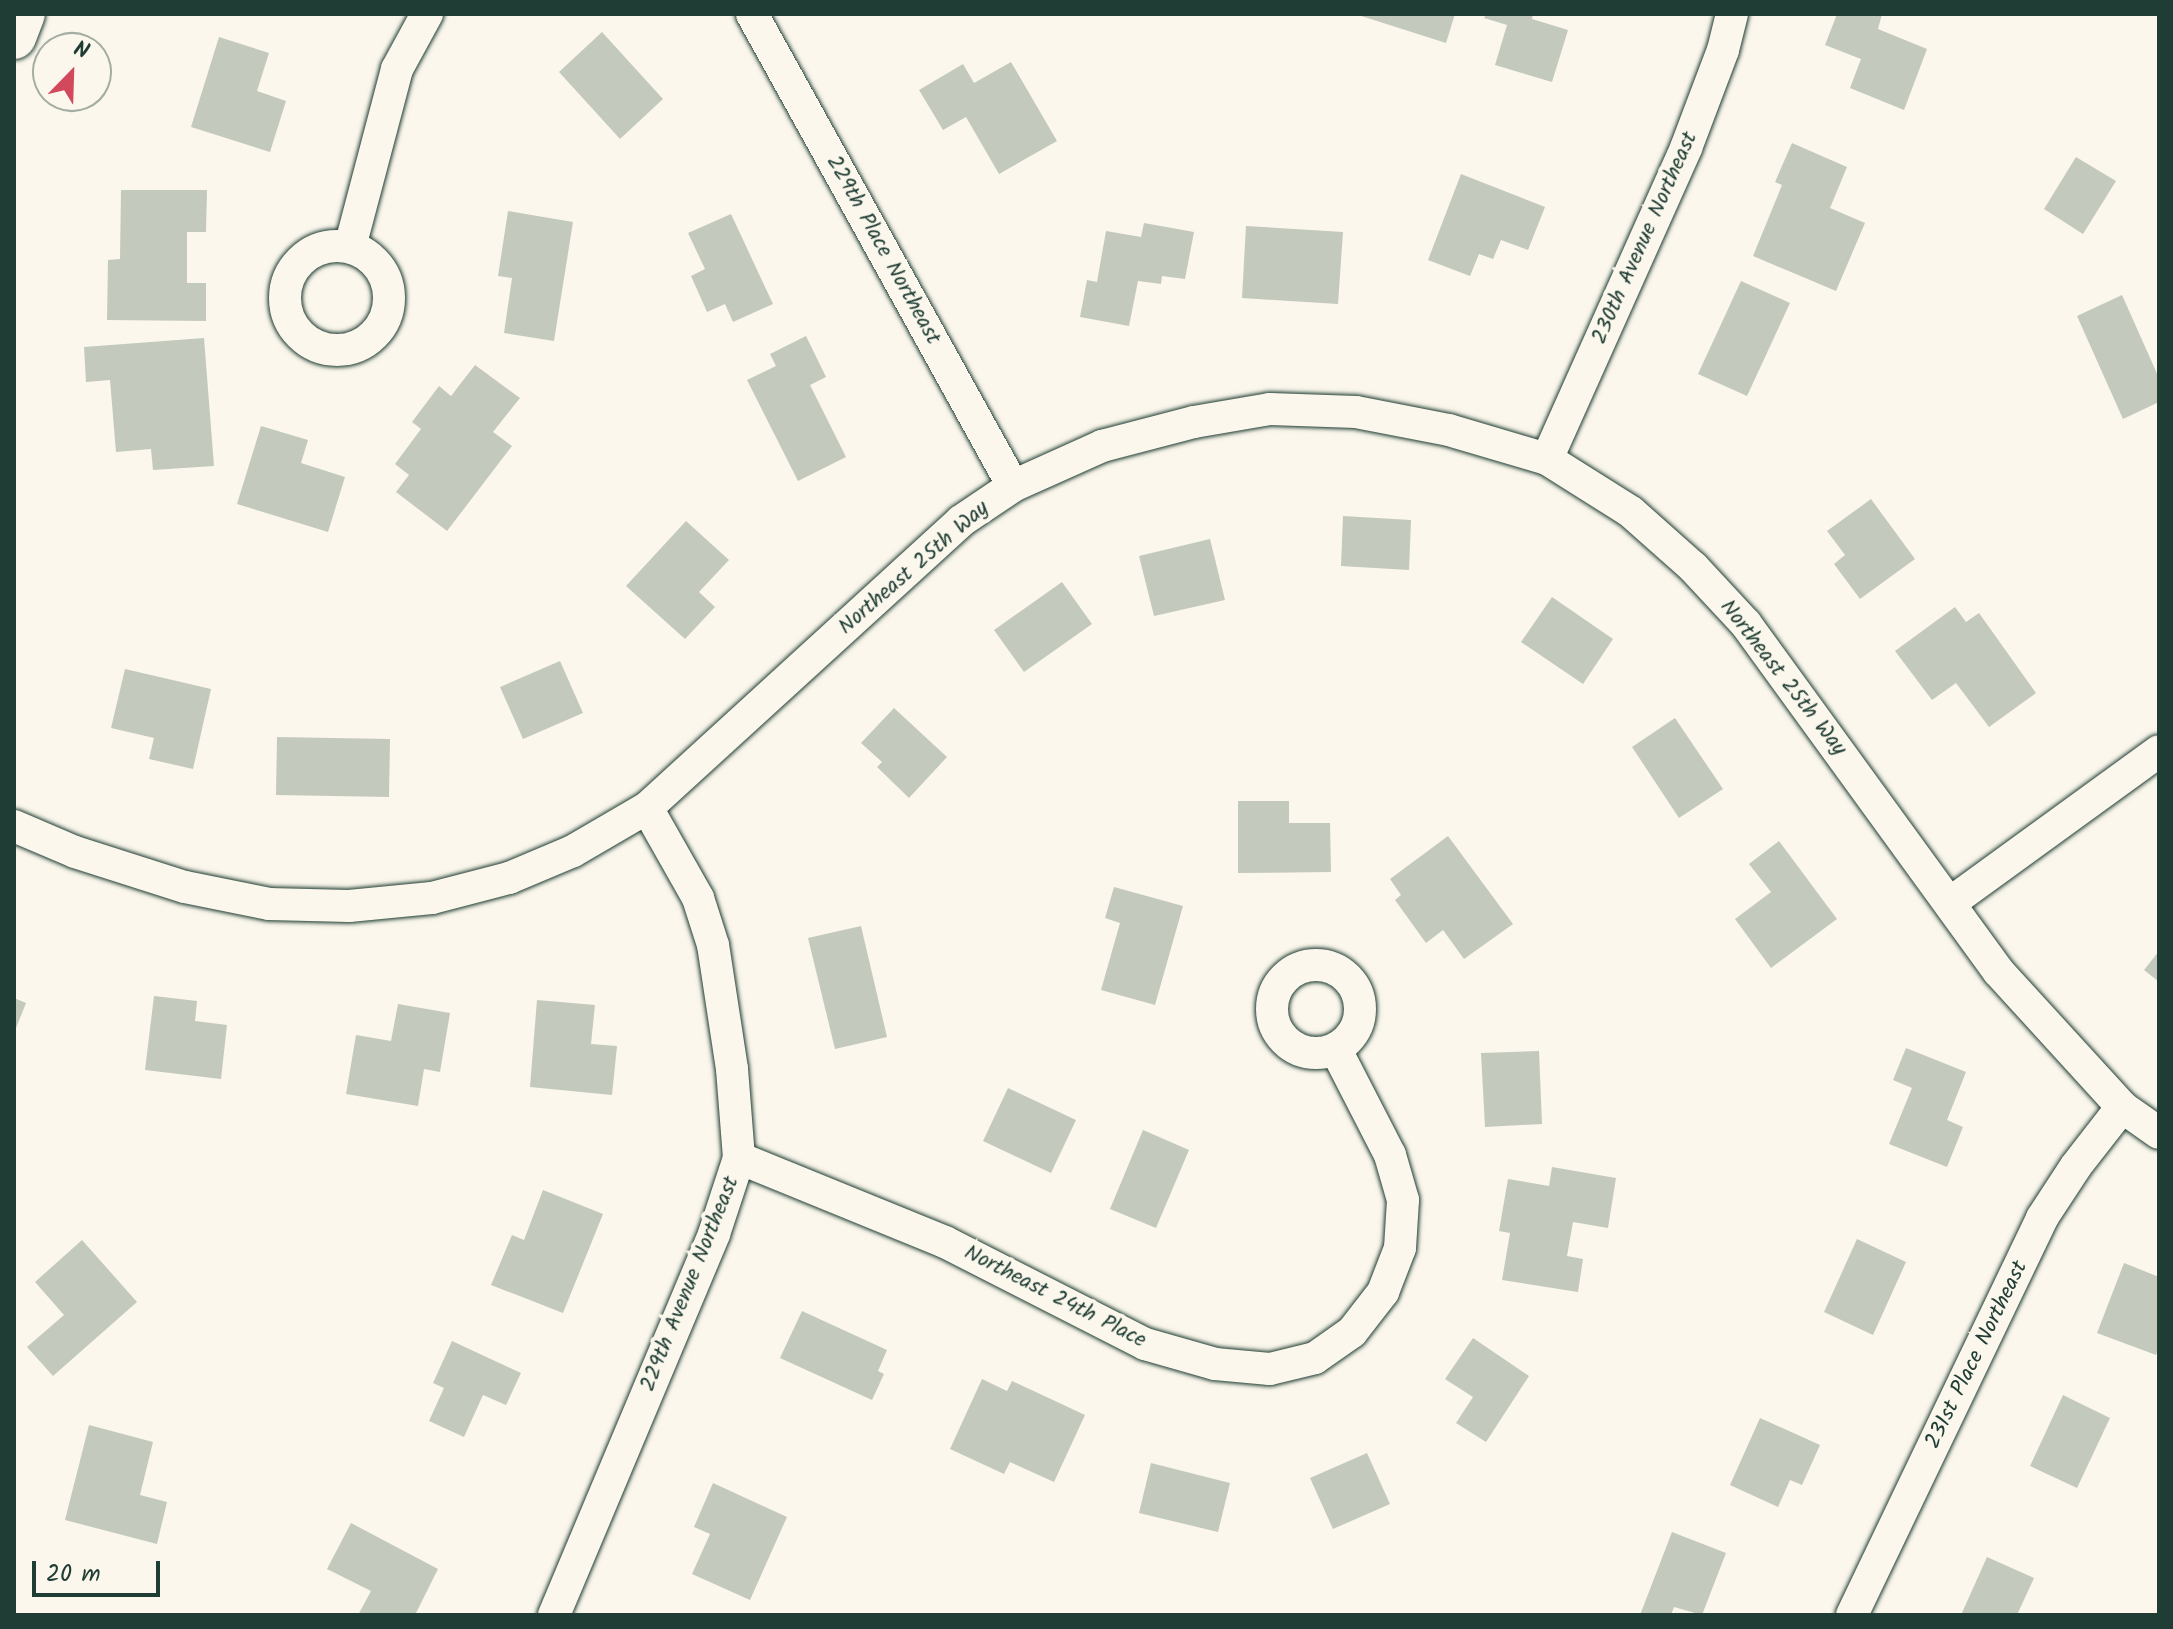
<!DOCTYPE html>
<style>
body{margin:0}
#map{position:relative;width:2173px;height:1629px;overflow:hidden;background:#fbf7ec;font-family:Kalam,sans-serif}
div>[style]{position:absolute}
.building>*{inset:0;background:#c4c9be}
.roads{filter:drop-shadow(0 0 2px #1f3d34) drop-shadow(0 0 2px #1f3d34)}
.minor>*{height:32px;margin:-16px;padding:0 16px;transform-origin:16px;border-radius:16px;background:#fbf7ec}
.minor>.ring{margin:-16px;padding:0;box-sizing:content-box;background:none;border:32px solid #fbf7ec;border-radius:50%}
.secondary>*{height:44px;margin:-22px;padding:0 22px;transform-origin:22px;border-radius:22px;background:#fbf7ec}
span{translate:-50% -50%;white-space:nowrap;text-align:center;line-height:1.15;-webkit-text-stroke:8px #fbf7ec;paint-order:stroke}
.street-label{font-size:22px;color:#1f3d34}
.frame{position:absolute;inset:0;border:16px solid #1f3d34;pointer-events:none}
.north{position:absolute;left:32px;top:32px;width:80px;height:80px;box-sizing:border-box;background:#fbf7ec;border:2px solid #a3ada2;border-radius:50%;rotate:23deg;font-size:22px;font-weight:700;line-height:32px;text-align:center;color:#1f3d34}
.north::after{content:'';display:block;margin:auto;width:28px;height:36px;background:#d1495b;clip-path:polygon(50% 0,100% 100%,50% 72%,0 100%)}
.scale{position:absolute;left:32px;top:1561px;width:128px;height:36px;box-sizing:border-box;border:4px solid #1f3d34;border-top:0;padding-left:10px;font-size:24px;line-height:28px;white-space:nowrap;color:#1f3d34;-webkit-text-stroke:6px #fbf7ec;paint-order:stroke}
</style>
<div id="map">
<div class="building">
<i style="clip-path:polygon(1355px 14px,1455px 14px,1446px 43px)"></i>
<i style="clip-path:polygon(1486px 14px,1533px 14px,1532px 19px,1568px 30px,1552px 82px,1495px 65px,1507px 25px,1484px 18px)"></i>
<i style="clip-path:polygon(1837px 14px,1882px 14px,1878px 29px,1927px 49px,1904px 110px,1850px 88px,1861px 59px,1825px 45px)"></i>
<i style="clip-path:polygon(602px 32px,663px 99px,620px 139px,559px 72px)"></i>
<i style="clip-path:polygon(219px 37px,269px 53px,257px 91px,286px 101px,270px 152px,191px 127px)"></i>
<i style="clip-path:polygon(1011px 62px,1057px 141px,999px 174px,966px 117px,943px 130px,919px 90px,963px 64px,974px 83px)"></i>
<i style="clip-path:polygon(1792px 143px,1847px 167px,1830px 208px,1865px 223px,1836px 291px,1753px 256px,1782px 185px,1775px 182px)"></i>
<i style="clip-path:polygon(2076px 157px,2116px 181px,2083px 234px,2044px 209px)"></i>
<i style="clip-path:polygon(1461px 174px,1545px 207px,1528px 250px,1501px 240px,1493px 259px,1479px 254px,1470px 276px,1428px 260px)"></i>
<i style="clip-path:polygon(121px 190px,207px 190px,206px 232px,187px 232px,187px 283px,206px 283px,206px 321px,107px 320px,108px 260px,120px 259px)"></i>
<i style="clip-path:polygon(508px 211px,573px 222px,554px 341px,504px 333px,512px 278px,498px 276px)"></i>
<i style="clip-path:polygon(731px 214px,773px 304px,733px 322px,725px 304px,707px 312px,691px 276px,705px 269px,688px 233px)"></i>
<i style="clip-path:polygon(1144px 223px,1194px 232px,1185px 279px,1162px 276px,1161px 284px,1138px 281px,1129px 326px,1080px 317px,1087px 280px,1097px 282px,1106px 231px,1141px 237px)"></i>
<i style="clip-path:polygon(1246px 226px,1343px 232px,1338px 304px,1242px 298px)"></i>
<i style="clip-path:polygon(1741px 281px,1790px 303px,1747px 396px,1698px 374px)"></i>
<i style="clip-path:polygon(2122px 295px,2159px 378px,2159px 402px,2123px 419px,2077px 316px)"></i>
<i style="clip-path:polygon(806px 336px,826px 377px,810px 385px,846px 457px,798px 481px,747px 380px,776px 366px,770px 354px)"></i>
<i style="clip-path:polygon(204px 338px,214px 466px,153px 470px,151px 449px,116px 452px,110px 380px,86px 382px,84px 347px)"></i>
<i style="clip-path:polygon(475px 365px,520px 398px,493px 432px,512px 446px,447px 531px,396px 492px,409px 475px,395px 464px,421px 429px,412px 422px,439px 386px,451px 396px)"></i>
<i style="clip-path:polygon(261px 426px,308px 440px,301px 463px,345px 477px,328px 532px,237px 504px)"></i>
<i style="clip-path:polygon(1871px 499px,1915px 559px,1860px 599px,1834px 564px,1845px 555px,1827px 531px)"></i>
<i style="clip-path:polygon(1343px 516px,1411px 520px,1409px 570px,1341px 566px)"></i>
<i style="clip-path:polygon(686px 521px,729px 560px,699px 592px,715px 607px,685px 639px,626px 586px)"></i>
<i style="clip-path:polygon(1210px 539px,1225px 600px,1154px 616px,1139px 556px)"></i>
<i style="clip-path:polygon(1062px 582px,1092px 624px,1024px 672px,994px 630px)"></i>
<i style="clip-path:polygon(1552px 597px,1613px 639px,1583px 684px,1521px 642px)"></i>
<i style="clip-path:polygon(1955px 607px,1966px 622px,1979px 613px,2036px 693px,1989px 727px,1956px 683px,1932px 700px,1895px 651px)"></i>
<i style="clip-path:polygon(560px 661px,583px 713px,523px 739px,500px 687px)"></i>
<i style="clip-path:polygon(125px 669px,211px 689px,193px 769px,149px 759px,154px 738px,111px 728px)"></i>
<i style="clip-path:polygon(894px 708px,947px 757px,909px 798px,877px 767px,882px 762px,861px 743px)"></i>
<i style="clip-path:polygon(1675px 718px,1723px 789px,1679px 818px,1632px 747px)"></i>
<i style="clip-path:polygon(277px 737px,390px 739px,389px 797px,276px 795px)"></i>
<i style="clip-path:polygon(1238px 801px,1289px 801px,1289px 823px,1330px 823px,1331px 872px,1238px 873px)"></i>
<i style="clip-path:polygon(1448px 836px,1513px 924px,1464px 959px,1443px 930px,1426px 943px,1395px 900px,1401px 895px,1390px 879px)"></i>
<i style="clip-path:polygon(1779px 841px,1837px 919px,1771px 968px,1735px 919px,1771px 892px,1749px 864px)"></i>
<i style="clip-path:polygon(1114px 887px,1183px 906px,1155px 1005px,1101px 990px,1120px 923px,1105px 918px)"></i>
<i style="clip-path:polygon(861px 926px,887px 1037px,835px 1049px,808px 938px)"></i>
<i style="clip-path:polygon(2159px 951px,2159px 982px,2144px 970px)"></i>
<i style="clip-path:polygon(154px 996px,197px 1001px,195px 1021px,227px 1025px,221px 1079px,145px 1070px)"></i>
<i style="clip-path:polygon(14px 998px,26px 1003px,14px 1033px)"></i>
<i style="clip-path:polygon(537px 1000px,595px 1005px,591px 1044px,617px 1046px,612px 1095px,530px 1087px)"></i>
<i style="clip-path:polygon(398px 1004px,450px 1013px,440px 1072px,424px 1069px,418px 1106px,346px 1094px,356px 1035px,391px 1041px)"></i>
<i style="clip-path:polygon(1906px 1048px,1966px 1072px,1947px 1120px,1963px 1127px,1947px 1167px,1889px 1144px,1912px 1088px,1893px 1080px)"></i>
<i style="clip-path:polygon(1539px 1051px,1542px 1124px,1485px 1127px,1481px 1053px)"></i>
<i style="clip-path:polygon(1008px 1088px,1076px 1120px,1051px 1173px,983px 1141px)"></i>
<i style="clip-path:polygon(1143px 1130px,1189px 1150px,1156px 1228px,1110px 1209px)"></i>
<i style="clip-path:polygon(1552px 1167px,1616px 1178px,1608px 1228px,1573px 1222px,1567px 1256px,1583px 1259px,1578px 1292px,1502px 1280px,1510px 1233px,1499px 1231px,1508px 1179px,1549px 1186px)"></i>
<i style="clip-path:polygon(543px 1190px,603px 1214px,563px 1313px,491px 1285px,512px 1235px,524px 1240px)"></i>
<i style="clip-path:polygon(1857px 1239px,1906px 1262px,1873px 1335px,1824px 1312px)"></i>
<i style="clip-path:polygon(82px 1240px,137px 1302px,53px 1376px,27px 1347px,64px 1315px,35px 1282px)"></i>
<i style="clip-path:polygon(2124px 1263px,2159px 1277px,2159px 1346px,2156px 1355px,2097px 1333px)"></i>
<i style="clip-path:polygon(802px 1311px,887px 1350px,878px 1371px,884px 1374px,872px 1400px,780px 1358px)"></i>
<i style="clip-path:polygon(1473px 1338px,1529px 1376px,1486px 1442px,1456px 1423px,1473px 1397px,1445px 1379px)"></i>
<i style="clip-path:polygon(452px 1341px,521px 1373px,506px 1405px,483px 1395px,464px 1437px,429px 1421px,444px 1388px,433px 1383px)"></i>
<i style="clip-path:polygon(982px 1379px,1007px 1391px,1012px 1381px,1085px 1415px,1054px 1482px,1010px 1462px,1004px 1474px,950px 1449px)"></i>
<i style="clip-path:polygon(2063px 1395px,2110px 1418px,2077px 1488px,2030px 1466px)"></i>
<i style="clip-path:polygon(1760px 1418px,1820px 1445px,1802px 1485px,1790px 1480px,1778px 1507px,1730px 1485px)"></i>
<i style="clip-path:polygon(89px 1425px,153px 1442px,140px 1495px,167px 1502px,157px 1544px,65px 1520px)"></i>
<i style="clip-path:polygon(1367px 1453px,1390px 1504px,1333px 1529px,1310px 1478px)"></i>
<i style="clip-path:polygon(1151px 1463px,1230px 1483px,1218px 1532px,1139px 1513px)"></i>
<i style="clip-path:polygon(713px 1483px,787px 1517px,750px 1600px,692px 1574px,710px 1534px,694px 1527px)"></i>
<i style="clip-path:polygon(351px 1523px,438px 1569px,415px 1615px,358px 1615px,371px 1591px,327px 1569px)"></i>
<i style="clip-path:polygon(1672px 1532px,1726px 1553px,1702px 1615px,1674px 1607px,1671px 1615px,1640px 1615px)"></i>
<i style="clip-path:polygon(1987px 1557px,2034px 1578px,2017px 1615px,1961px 1615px)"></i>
</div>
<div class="roads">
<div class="minor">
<i style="left:752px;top:14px;width:539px;rotate:61.06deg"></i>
<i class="ring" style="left:285px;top:246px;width:72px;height:72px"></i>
<i style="left:350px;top:247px;width:184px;rotate:-75.2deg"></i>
<i style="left:397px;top:69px;width:63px;rotate:-61.4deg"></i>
<i style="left:1547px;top:459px;width:341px;rotate:-65.9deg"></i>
<i style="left:1686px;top:148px;width:105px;rotate:-69.3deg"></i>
<i style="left:1723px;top:50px;width:37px;rotate:-76deg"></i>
<i style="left:14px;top:826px;width:66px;rotate:23.1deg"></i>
<i style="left:75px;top:852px;width:115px;rotate:17.7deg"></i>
<i style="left:185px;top:887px;width:86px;rotate:11.4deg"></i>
<i style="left:269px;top:904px;width:80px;rotate:1.4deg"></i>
<i style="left:349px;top:906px;width:83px;rotate:-5.5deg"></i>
<i style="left:432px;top:898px;width:80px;rotate:-14.6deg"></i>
<i style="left:509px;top:878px;width:69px;rotate:-22.9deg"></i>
<i style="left:573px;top:851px;width:86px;rotate:-30.2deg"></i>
<i style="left:647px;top:808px;width:425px;rotate:-42.4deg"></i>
<i style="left:961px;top:521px;width:63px;rotate:-33.9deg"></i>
<i style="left:1013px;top:486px;width:98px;rotate:-24.2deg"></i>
<i style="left:1102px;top:446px;width:95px;rotate:-14.6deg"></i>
<i style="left:1194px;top:422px;width:77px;rotate:-9.7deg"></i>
<i style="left:1270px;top:409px;width:86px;rotate:2deg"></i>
<i style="left:1356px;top:412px;width:95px;rotate:11deg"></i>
<i style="left:1449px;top:430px;width:102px;rotate:16.5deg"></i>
<i style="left:1547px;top:459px;width:99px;rotate:32.2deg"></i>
<i style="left:1631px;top:512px;width:83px;rotate:41.6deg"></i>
<i style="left:1693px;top:567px;width:78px;rotate:47.1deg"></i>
<i style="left:1746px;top:624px;width:429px;rotate:54deg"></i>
<i style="left:1998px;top:971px;width:184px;rotate:47.6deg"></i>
<i style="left:2122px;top:1107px;width:45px;rotate:35.1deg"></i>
<i style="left:1950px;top:903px;width:258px;rotate:-36deg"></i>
<i class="ring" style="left:1272px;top:965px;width:56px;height:56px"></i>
<i style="left:739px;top:1158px;width:222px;rotate:22.2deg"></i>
<i style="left:945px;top:1242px;width:225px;rotate:27deg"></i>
<i style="left:1145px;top:1344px;width:73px;rotate:15.9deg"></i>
<i style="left:1215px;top:1364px;width:55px;rotate:5.2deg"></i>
<i style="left:1270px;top:1369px;width:46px;rotate:-13.7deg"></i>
<i style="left:1315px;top:1358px;width:45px;rotate:-35.1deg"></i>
<i style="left:1352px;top:1332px;width:51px;rotate:-52.2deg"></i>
<i style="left:1383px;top:1292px;width:47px;rotate:-68.9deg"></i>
<i style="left:1400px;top:1248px;width:48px;rotate:-86.4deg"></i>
<i style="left:1403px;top:1200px;width:47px;rotate:-106.1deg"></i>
<i style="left:1390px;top:1155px;width:118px;rotate:-117.2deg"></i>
<i style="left:554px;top:1615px;width:413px;rotate:-67.2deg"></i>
<i style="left:714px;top:1234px;width:80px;rotate:-71.8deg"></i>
<i style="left:739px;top:1158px;width:89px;rotate:-94.5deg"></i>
<i style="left:732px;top:1069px;width:125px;rotate:-98.7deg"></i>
<i style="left:713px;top:945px;width:49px;rotate:-107.7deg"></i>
<i style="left:698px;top:898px;width:103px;rotate:-119.5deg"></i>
<i style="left:1852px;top:1615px;width:440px;rotate:-64.4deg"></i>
<i style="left:2042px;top:1218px;width:62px;rotate:-56.8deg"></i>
<i style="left:2076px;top:1166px;width:75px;rotate:-52.1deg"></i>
</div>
<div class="secondary">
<i style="left:14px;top:37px;width:25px;rotate:-69deg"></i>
</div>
</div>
<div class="street-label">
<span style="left:1645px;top:238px;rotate:-66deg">230th Avenue Northeast</span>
<span style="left:883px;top:250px;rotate:61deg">229th Place Northeast</span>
<span style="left:914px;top:568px;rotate:-41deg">Northeast 25th Way</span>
<span style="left:1783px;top:678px;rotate:52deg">Northeast 25th Way</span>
<span style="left:690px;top:1284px;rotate:-68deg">229th Avenue Northeast</span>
<span style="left:1055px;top:1297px;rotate:27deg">Northeast 24th Place</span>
<span style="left:1977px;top:1355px;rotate:-64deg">231st Place Northeast</span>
</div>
<div class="frame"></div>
<div class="north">N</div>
<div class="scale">20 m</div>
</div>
